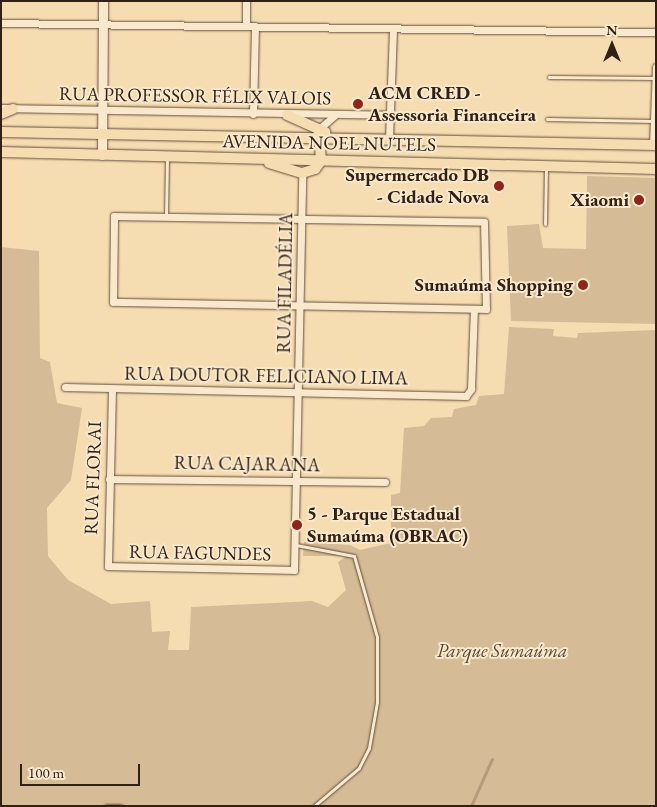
<!DOCTYPE html>
<meta charset="utf-8">
<style>
body{margin:0}
#map{position:relative;width:657px;height:807px;overflow:hidden;background:#f6dcb1;font-family:"EB Garamond",serif}
div>[style]{position:absolute}
.green>*{inset:0;background:#d5bc96}
.stream>*{height:2.5px;margin:-1.25px;padding:0 1.25px;transform-origin:1.25px;border-radius:1.25px;background:#b39c7c}
.roads{filter:drop-shadow(0 0 1px #624f3c) drop-shadow(0 0 1px #624f3c)}
.service>*{height:3px;margin:-1.5px;padding:0 1.5px;transform-origin:1.5px;border-radius:1.5px;background:#f9e8cc}
.minor>*{height:7px;margin:-3.5px;padding:0 3.5px;transform-origin:3.5px;border-radius:3.5px;background:#f9e8cc}
.tertiary>*{height:9px;margin:-4.5px;padding:0 4.5px;transform-origin:4.5px;border-radius:4.5px;background:#f9e8cc}
.primary>*{height:10px;margin:-5px;padding:0 5px;transform-origin:5px;border-radius:5px;background:#f6dcb1}
.dots>*{width:14px;height:14px;translate:-50% -50%;box-sizing:border-box;border:2px solid #f9e8cc;border-radius:50%}
span{translate:-50% -50%;white-space:nowrap;text-align:center;line-height:1.15;-webkit-text-stroke:4px #f9e8cc;paint-order:stroke}
.poi-label{font-size:19px;color:#312015;font-weight:700}
.left{translate:0 -50%;text-align:left}
.right{translate:-100% -50%;text-align:right}
.street-label{font-size:19px;color:#312015}
.park-label{font-size:19px;color:#5a4735;font-style:italic}
.frame{position:absolute;inset:0;border:2px solid #312015;pointer-events:none}
.north{position:absolute;left:587px;top:20px;width:50px;height:50px;-webkit-text-stroke:4px #f9e8cc;paint-order:stroke;rotate:0deg;font-size:14px;font-weight:700;line-height:20px;text-align:center;color:#312015}
.north::after{content:'';display:block;margin:auto;width:18px;height:22px;background:#312015;clip-path:polygon(50% 0,100% 100%,50% 72%,0 100%)}
.scale{position:absolute;left:20px;top:764px;width:120px;height:22px;box-sizing:border-box;border:2px solid #312015;border-top:0;padding-left:6px;font-size:15px;line-height:18px;white-space:nowrap;color:#312015;-webkit-text-stroke:4px #f9e8cc;paint-order:stroke}
</style>
<div id="map">
<div class="green">
<i style="clip-path:polygon(587px 176px,656px 178px,656px 324px,511px 321px,507px 226px,539px 224px,543px 248px,586px 249px)"></i>
<i style="clip-path:polygon(1px 247px,39px 251px,40px 358px,50px 362px,57px 403px,82px 408px,71px 480px,47px 508px,48px 556px,68px 580px,111px 604px,150px 601px,152px 632px,170px 631px,168px 650px,189px 650px,191px 607px,312px 601px,328px 607px,346px 590px,338px 562px,347px 556px,303px 556px,304px 542px,350px 545px,360px 550px,391px 543px,391px 495px,400px 493px,404px 428px,424px 426px,431px 418px,452px 417px,454px 409px,476px 405px,479px 396px,504px 394px,509px 327px,554px 329px,553px 336px,577px 338px,578px 333px,656px 330px,656px 806px,1px 806px)"></i>
</div>
<div class="stream">
<i style="left:471px;top:806px;width:51px;rotate:-65.9deg"></i>
</div>
<div class="roads">
<div class="service">
<i style="left:549px;top:77px;width:106px;rotate:0.5deg"></i>
<i style="left:547px;top:119px;width:107px;rotate:1.1deg"></i>
<i style="left:166px;top:216px;width:59px;rotate:-89deg"></i>
<i style="left:545px;top:224px;width:57px;rotate:-89deg"></i>
<i style="left:296px;top:545px;width:59px;rotate:10.7deg"></i>
<i style="left:354px;top:556px;width:84px;rotate:74.1deg"></i>
<i style="left:377px;top:637px;width:65px;rotate:90deg"></i>
<i style="left:377px;top:702px;width:47px;rotate:99.9deg"></i>
<i style="left:369px;top:748px;width:22px;rotate:117deg"></i>
<i style="left:359px;top:768px;width:59px;rotate:139.8deg"></i>
<i style="left:106px;top:806px;width:15px"></i>
</div>
<div class="minor">
<i style="left:1px;top:23px;width:655px;rotate:0.79deg"></i>
<i style="left:246px;top:26px;width:25px;rotate:-90deg"></i>
<i style="left:1px;top:108px;width:387px;rotate:1deg"></i>
<i style="left:253px;top:114px;width:88px;rotate:-88.7deg"></i>
<i style="left:319px;top:129px;width:21px;rotate:-41deg"></i>
<i style="left:389px;top:139px;width:111px;rotate:-87.9deg"></i>
<i style="left:653px;top:145px;width:78px;rotate:-87.8deg"></i>
<i style="left:114px;top:216px;width:370px;rotate:0.9deg"></i>
<i style="left:484px;top:222px;width:87px;rotate:88.7deg"></i>
<i style="left:486px;top:309px;width:373px;rotate:-178.9deg"></i>
<i style="left:113px;top:302px;width:86px;rotate:-89.3deg"></i>
<i style="left:65px;top:387px;width:401px;rotate:1.3deg"></i>
<i style="left:466px;top:396px;width:9px;rotate:-54deg"></i>
<i style="left:471px;top:389px;width:80px;rotate:-87.9deg"></i>
<i style="left:112px;top:389px;width:177px;rotate:91.3deg"></i>
<i style="left:108px;top:566px;width:186px;rotate:1.2deg"></i>
<i style="left:294px;top:570px;width:397px;rotate:-88.8deg"></i>
<i style="left:109px;top:479px;width:276px;rotate:0.6deg"></i>
</div>
<div class="tertiary">
<i style="left:102px;top:155px;width:154px;rotate:-89.6deg"></i>
</div>
<div class="primary">
<i style="left:1px;top:114px;width:13px;rotate:-23deg"></i>
<i style="left:287px;top:115px;width:42px;rotate:24.1deg"></i>
<i style="left:1px;top:132px;width:655px;rotate:1.14deg"></i>
<i style="left:1px;top:152px;width:655px;rotate:1.49deg"></i>
<i style="left:269px;top:163px;width:34px;rotate:17deg"></i>
<i style="left:302px;top:173px;width:14px;rotate:-17deg"></i>
<i style="left:315px;top:169px;width:10px;rotate:-53deg"></i>
<i style="left:321px;top:161px;width:32px;rotate:-94deg"></i>
</div>
</div>
<div class="dots">
<i style="left:358px;top:104px;background:#8f2418"></i>
<i style="left:499px;top:186px;background:#8f2418"></i>
<i style="left:639px;top:200px;background:#8f2418"></i>
<i style="left:583px;top:285px;background:#8f2418"></i>
<i style="left:297px;top:525px;background:#8f2418"></i>
</div>
<div class="poi-label">
<span class="left" style="left:368px;top:104px">ACM CRED -<br>Assessoria Financeira</span>
<span class="right" style="left:489px;top:186px">Supermercado DB<br>- Cidade Nova</span>
<span class="right" style="left:629px;top:200px">Xiaomi</span>
<span class="right" style="left:573px;top:285px">Sumaúma Shopping</span>
<span class="left" style="left:307px;top:525px">5 - Parque Estadual<br>Sumaúma (OBRAC)</span>
</div>
<div class="street-label">
<span style="left:195px;top:96px;rotate:1deg">RUA PROFESSOR FÉLIX VALOIS</span>
<span style="left:329px;top:143px;rotate:1deg">AVENIDA NOEL NUTELS</span>
<span style="left:285px;top:283px;rotate:-89deg">RUA FILADÉLIA</span>
<span style="left:266px;top:376px;rotate:1deg">RUA DOUTOR FELICIANO LIMA</span>
<span style="left:247px;top:464px;rotate:1deg">RUA CAJARANA</span>
<span style="left:93px;top:478px;rotate:-88deg">RUA FLORAI</span>
<span style="left:200px;top:553px;rotate:1deg">RUA FAGUNDES</span>
</div>
<div class="park-label">
<span style="left:502px;top:651px">Parque Sumaúma</span>
</div>
<div class="frame"></div>
<div class="north">N</div>
<div class="scale">100 m</div>
</div>
